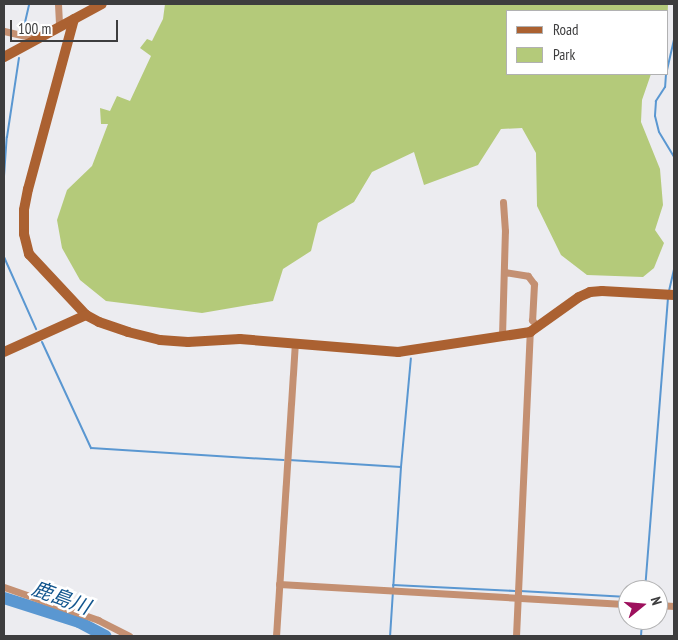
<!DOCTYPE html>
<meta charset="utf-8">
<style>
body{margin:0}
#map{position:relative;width:678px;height:640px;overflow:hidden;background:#ececf0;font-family:"PT Sans Narrow","Noto Sans JP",sans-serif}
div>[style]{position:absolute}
.green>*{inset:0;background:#b4ca7a}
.stream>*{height:2px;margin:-1px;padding:0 1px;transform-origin:1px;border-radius:1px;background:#5a97d1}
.river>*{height:12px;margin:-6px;padding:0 6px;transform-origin:6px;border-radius:6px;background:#5a97d1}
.street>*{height:7px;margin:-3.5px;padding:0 3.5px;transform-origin:3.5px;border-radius:3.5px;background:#c49072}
.secondary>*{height:10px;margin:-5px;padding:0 5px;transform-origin:5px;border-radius:5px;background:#ab6131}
span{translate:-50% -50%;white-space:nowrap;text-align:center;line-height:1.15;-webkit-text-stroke:5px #fff;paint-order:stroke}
.water-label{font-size:20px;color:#13568e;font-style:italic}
.frame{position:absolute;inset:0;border:5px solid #3d3d3e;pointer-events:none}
.legend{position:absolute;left:506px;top:10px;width:162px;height:65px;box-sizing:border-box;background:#fff;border:1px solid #b1b1b2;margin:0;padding:6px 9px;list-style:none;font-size:15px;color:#3d3d3e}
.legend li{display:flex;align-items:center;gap:10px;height:25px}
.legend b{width:25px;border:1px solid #b1b1b2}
.north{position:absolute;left:618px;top:580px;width:50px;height:50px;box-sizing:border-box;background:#fff;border:1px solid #b1b1b2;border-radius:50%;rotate:73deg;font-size:14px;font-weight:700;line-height:20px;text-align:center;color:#3d3d3e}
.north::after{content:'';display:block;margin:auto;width:18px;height:22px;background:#9d105d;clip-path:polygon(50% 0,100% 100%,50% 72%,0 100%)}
.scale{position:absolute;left:10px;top:20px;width:108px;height:22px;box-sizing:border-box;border:2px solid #3d3d3e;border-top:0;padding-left:6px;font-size:15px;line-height:18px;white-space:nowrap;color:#3d3d3e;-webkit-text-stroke:4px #fff;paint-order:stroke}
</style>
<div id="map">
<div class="green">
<i style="clip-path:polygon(165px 4px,668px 4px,667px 33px,667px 11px,507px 11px,507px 74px,651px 74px,642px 100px,641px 122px,660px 169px,663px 205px,655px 230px,664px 243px,654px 268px,643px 277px,587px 275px,561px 255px,537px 206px,536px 153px,522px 128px,501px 129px,478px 165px,424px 185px,414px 152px,372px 172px,354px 202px,318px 223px,311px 251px,283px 269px,273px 301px,202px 313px,106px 301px,80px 280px,62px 248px,57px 220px,67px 190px,92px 166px,108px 124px,101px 124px,100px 108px,110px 111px,117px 96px,130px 101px,151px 56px,140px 48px,147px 39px,152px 41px,163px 19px)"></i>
</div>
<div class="stream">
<i style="left:23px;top:31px;width:28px;rotate:-77deg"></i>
<i style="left:667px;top:70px;width:32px;rotate:-77deg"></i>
<i style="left:666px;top:74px;width:13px;rotate:94deg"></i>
<i style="left:665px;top:87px;width:17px;rotate:123deg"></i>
<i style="left:656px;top:101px;width:15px;rotate:94deg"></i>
<i style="left:655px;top:116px;width:16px;rotate:76deg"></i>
<i style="left:659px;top:132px;width:29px;rotate:59deg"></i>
<i style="left:4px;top:176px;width:39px;rotate:-86deg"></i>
<i style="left:7px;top:137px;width:80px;rotate:-81.4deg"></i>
<i style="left:4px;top:257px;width:79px;rotate:66deg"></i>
<i style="left:669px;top:291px;width:23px;rotate:-77deg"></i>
<i style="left:42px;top:342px;width:117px;rotate:65.2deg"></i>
<i style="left:91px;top:448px;width:193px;rotate:3.6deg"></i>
<i style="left:289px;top:460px;width:112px;rotate:3.6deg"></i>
<i style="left:401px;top:467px;width:169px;rotate:93.7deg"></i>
<i style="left:401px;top:467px;width:109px;rotate:-84.8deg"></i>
<i style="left:393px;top:585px;width:122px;rotate:2.8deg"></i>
<i style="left:645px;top:590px;width:293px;rotate:-85.5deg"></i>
<i style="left:520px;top:591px;width:108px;rotate:3.2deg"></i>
<i style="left:641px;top:636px;width:16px;rotate:-86deg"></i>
</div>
<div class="river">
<i style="left:4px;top:598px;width:79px;rotate:17.7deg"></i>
<i style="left:79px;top:622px;width:30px;rotate:28deg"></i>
</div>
<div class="street">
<i style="left:58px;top:4px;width:22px;rotate:87deg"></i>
<i style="left:4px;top:31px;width:26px;rotate:13deg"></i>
<i style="left:29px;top:37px;width:6px;rotate:39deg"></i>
<i style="left:504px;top:272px;width:24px;rotate:9deg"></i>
<i style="left:528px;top:276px;width:10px;rotate:53deg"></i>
<i style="left:534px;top:284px;width:36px;rotate:93deg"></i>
<i style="left:532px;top:320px;width:9px;rotate:49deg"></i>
<i style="left:502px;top:336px;width:105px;rotate:-88.4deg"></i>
<i style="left:505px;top:231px;width:29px;rotate:-94deg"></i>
<i style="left:279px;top:584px;width:350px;rotate:3.3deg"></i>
<i style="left:4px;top:587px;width:100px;rotate:19.3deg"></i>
<i style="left:98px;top:620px;width:35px;rotate:27deg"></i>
<i style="left:658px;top:605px;width:16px;rotate:4deg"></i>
<i style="left:276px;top:636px;width:293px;rotate:-86.3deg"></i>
<i style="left:516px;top:636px;width:304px;rotate:-87.4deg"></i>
</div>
<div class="secondary">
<i style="left:74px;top:19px;width:176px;rotate:105.1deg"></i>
<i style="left:28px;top:189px;width:21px;rotate:101deg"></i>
<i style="left:24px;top:210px;width:24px;rotate:90deg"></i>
<i style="left:24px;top:234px;width:21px;rotate:76deg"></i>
<i style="left:29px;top:254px;width:83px;rotate:46.9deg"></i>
<i style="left:86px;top:315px;width:15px;rotate:28deg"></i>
<i style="left:99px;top:322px;width:31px;rotate:19deg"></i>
<i style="left:128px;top:332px;width:33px;rotate:14deg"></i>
<i style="left:160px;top:340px;width:28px;rotate:4deg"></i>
<i style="left:188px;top:342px;width:52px;rotate:-3.3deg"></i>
<i style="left:240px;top:339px;width:159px;rotate:4.7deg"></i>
<i style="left:398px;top:352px;width:134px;rotate:-8.6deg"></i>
<i style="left:530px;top:332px;width:60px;rotate:-35.5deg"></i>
<i style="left:579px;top:297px;width:12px;rotate:-24deg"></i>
<i style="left:590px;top:292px;width:12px;rotate:-5deg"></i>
<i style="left:602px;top:291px;width:72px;rotate:3.2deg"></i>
<i style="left:4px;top:57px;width:111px;rotate:-28.4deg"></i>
<i style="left:4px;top:352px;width:90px;rotate:-24.3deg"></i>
</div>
<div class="water-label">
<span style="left:61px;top:598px;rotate:20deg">鹿島川</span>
</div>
<div class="frame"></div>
<ul class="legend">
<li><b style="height:6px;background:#ab6131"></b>Road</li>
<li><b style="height:14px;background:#b4ca7a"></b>Park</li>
</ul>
<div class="north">N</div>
<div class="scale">100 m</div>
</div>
